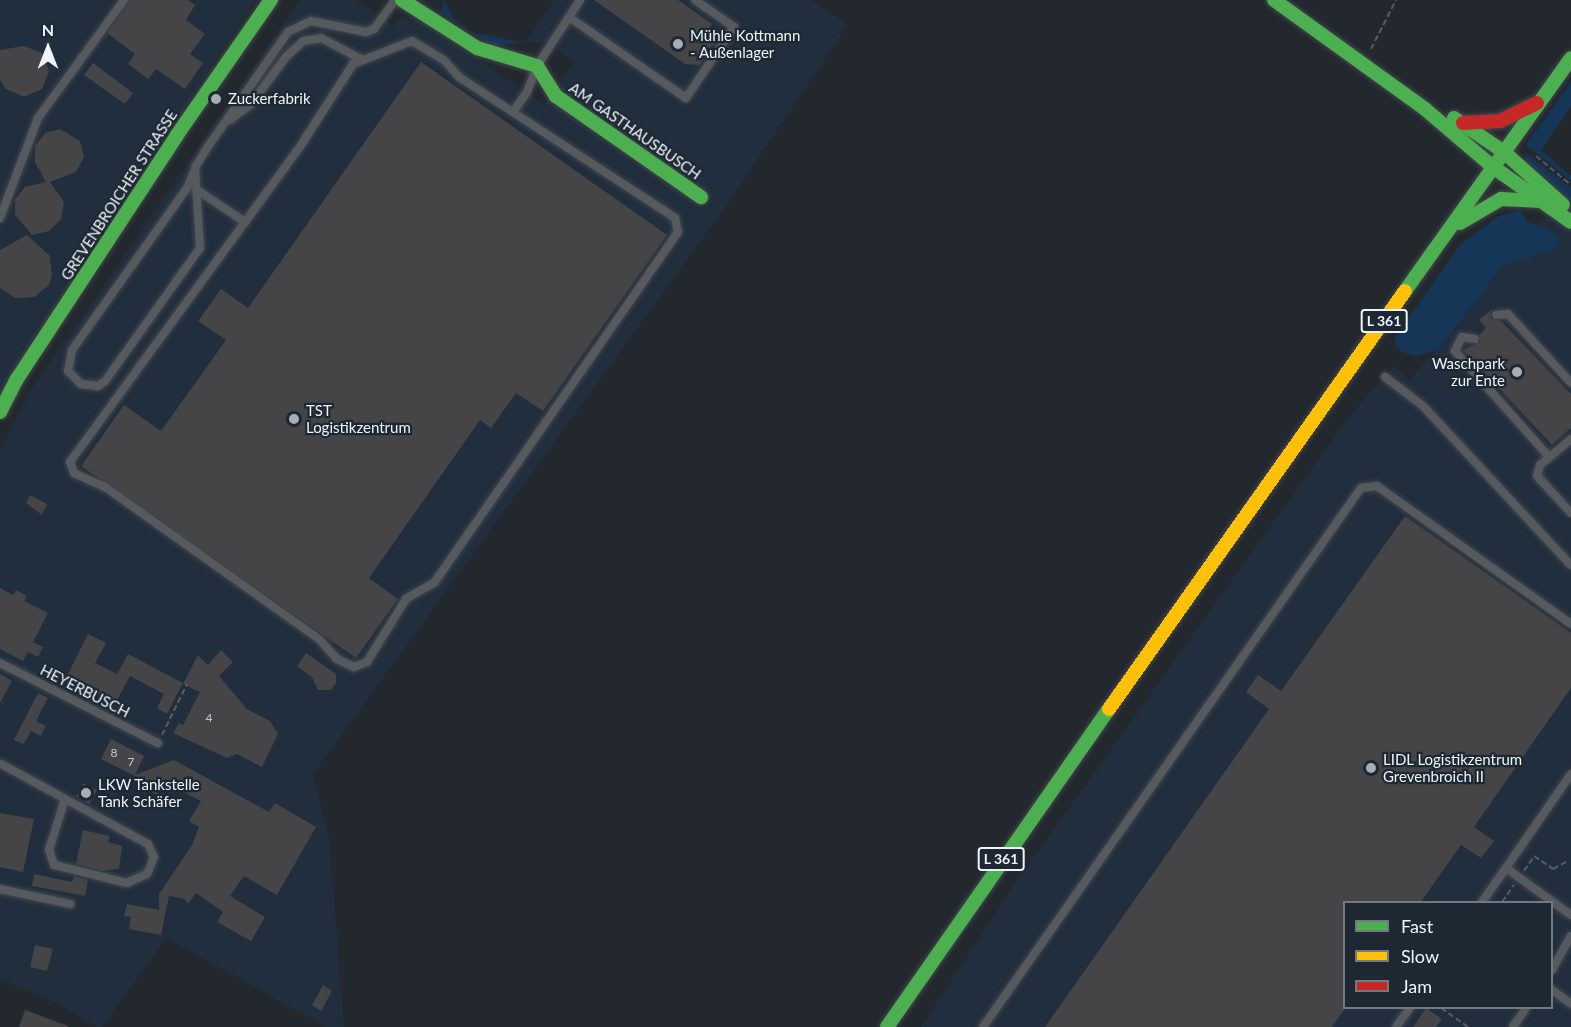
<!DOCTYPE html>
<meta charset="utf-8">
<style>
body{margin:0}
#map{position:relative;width:1571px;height:1027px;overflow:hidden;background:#23282e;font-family:Lato,sans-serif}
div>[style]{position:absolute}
.built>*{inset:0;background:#212e3d}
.green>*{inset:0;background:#163657}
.building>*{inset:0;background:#454547}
.path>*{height:2px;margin-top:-1px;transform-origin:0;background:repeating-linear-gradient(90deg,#585c60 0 6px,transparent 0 9px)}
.roads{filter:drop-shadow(0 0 2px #42464c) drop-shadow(0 0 2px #42464c)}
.lane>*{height:8px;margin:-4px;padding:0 4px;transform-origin:4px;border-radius:4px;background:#565a5f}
.fast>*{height:14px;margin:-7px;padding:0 7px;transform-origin:7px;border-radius:7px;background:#4caf50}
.slow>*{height:14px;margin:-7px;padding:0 7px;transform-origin:7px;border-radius:7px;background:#ffc107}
.jam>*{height:14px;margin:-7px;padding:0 7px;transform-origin:7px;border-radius:7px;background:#c62828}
.dots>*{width:16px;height:16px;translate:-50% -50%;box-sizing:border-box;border:3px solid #1e2833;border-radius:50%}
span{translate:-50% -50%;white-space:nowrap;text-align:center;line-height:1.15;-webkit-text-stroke:4.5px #1e2833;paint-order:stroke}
.number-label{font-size:12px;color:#c3c8cf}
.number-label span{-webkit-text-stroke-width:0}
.shield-label span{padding:2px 4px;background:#1e2833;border:2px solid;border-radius:4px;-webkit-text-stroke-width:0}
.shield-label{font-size:14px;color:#edf4fc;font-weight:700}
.poi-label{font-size:15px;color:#edf4fc}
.left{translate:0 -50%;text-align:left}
.right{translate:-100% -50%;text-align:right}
.street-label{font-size:15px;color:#edf4fc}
.legend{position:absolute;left:1343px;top:901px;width:210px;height:108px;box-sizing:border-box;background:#1e2833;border:2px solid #717a83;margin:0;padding:8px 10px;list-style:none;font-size:18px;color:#edf4fc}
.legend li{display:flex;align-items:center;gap:12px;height:30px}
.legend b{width:30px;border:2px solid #717a83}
.north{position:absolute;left:18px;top:18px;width:60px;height:60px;-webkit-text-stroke:4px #1e2833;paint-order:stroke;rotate:0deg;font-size:16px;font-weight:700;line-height:24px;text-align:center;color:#edf4fc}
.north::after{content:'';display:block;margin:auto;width:21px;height:27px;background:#edf4fc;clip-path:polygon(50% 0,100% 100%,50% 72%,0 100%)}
</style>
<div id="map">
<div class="built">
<i style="clip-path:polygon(0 0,255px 0,9px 376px,0 398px)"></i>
<i style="clip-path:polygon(300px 0,356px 0,394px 26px,401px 17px,418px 19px,544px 104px,574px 62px,546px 42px,525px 43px,554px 0,811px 0,848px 25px,726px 206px,313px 774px,329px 836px,344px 1027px,327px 1027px,166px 938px,102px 1027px,98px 1027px,58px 1004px,0 979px,0 452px,34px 386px)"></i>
<i style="clip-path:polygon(evenodd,1546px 215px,1571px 230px,1571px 1027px,921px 1027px,1014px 885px,1348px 418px,1394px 366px,1410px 380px,1546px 215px,1344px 902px,1552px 902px,1552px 1008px,1344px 1008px,1344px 902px)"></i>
</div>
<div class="green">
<i style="clip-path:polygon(444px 0,453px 18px,471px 32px,525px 43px,492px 45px,441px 13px)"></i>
<i style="clip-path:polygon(1571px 82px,1571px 106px,1541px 150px,1571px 176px,1571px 181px,1526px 145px)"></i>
<i style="clip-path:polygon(1525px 152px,1571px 188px,1571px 202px,1527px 162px)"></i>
<i style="clip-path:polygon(1521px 210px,1526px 221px,1556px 234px,1560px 242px,1557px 248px,1503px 266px,1438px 350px,1416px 356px,1402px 352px,1394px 343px,1396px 336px,1460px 245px,1499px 216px)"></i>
</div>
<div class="building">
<i style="clip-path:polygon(130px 0,188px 0,195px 5px,186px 20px,205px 34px,190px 54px,203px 63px,185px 89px,156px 69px,148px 79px,128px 64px,135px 54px,107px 33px)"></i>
<i style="clip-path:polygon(594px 0,678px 0,712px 24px,705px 35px,715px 44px,708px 49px,700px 65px,685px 64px)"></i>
<i style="clip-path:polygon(24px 46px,42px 53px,49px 71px,42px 89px,24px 97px,6px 89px,0 80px,0 50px)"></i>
<i style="clip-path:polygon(421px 62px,667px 235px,543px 411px,516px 393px,491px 428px,480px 420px,369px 578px,398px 599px,356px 658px,81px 466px,124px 405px,161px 431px,226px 340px,198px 321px,221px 289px,248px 308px)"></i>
<i style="clip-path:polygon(93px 63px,133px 93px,125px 104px,84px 75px)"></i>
<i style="clip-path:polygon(60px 129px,80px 141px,84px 157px,76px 172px,50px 182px,64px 202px,61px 219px,49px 231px,32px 235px,15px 215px,15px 199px,25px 187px,46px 182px,35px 162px,35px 146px,45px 133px)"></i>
<i style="clip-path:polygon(27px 235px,50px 256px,52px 276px,49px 285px,34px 297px,15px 298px,0 288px,0 250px)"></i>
<i style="clip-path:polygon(1491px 310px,1491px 319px,1501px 321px,1571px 394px,1571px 428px,1552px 445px,1463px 350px,1480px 342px,1479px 335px,1486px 328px,1479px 320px)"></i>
<i style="clip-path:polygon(30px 495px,47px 504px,42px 515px,26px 503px)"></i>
<i style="clip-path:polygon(1405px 516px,1571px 633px,1571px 688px,1474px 827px,1494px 841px,1481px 858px,1461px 845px,1420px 903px,1344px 903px,1344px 1010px,1332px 1027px,1045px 1027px,1269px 709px,1246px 692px,1258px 675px,1281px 691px)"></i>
<i style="clip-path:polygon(0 588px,13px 595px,16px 590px,27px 596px,24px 601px,48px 613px,33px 642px,43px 647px,38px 657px,28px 652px,23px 661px,0 649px)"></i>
<i style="clip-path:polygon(88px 634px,106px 643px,95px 663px,117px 674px,128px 654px,183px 683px,167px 714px,157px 708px,164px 694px,130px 676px,115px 704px,67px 676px)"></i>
<i style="clip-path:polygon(221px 650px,233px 662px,219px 676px,247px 709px,270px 721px,278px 734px,262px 767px,237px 754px,227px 758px,173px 733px,179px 723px,183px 725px,200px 692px,183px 684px,198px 655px,208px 665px)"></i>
<i style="clip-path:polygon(306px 653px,336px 674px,336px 683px,331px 690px,318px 690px,312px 677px,297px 666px)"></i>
<i style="clip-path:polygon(0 674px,12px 681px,0 703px)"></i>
<i style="clip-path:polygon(38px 693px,48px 698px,36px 721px,46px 726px,41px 736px,31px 731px,24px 744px,14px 740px)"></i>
<i style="clip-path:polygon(111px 739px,144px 756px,135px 775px,174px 760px,269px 812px,275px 803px,316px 827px,277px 895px,244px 876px,230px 896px,265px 917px,251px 941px,217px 922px,223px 912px,196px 893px,188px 904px,185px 899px,169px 896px,161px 935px,129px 929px,131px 917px,124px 916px,127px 904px,159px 910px,159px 894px,192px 845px,199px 827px,189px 821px,201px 801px,164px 782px,157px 795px,138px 785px,141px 779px,101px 759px)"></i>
<i style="clip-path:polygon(83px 783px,97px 790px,89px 804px,76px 796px)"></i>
<i style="clip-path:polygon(0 813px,34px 819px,23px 872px,0 867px)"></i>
<i style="clip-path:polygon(83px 830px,110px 836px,108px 842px,122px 846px,119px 869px,102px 871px,76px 864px)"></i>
<i style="clip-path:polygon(34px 874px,72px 882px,74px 876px,88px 880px,85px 896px,32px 886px)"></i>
<i style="clip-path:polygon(35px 945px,53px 949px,47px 971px,30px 967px)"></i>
<i style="clip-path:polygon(323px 985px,332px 991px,321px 1011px,312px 1005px)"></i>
<i style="clip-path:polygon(1426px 1008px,1442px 1019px,1436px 1027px,1413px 1027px)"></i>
<i style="clip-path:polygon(25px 1010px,68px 1026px,68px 1027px,19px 1027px)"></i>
</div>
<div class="path">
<i style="left:1371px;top:49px;width:55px;rotate:-63deg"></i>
<i style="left:1536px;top:156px;width:45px;rotate:39.6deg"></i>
<i style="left:162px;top:735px;width:57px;rotate:-63.9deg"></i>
<i style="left:1524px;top:871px;width:18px;rotate:-56deg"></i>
<i style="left:1534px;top:856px;width:23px;rotate:34deg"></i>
<i style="left:1553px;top:869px;width:15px;rotate:-28deg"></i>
<i style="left:1502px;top:902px;width:21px;rotate:-55deg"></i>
<i style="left:1441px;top:1008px;width:33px;rotate:35deg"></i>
</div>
<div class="roads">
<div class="lane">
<i style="left:569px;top:17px;width:142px;rotate:34.7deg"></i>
<i style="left:686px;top:98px;width:86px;rotate:-55.9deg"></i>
<i style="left:734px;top:27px;width:47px;rotate:-145.3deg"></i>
<i style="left:412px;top:41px;width:37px;rotate:31deg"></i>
<i style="left:444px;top:60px;width:23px;rotate:49deg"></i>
<i style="left:459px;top:77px;width:258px;rotate:33.1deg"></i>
<i style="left:675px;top:218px;width:14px;rotate:78deg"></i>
<i style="left:678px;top:232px;width:426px;rotate:124.8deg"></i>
<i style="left:435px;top:582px;width:34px;rotate:150deg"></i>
<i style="left:406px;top:599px;width:74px;rotate:121.8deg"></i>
<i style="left:367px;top:662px;width:14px;rotate:159deg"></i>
<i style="left:354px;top:667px;width:19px;rotate:-155deg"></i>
<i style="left:337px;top:659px;width:27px;rotate:-132deg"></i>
<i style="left:319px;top:639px;width:262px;rotate:-144.6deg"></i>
<i style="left:105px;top:487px;width:34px;rotate:-156deg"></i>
<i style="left:74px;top:473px;width:12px;rotate:-110deg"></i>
<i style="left:70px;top:462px;width:396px;rotate:-53.9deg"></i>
<i style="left:303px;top:142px;width:93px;rotate:-57.3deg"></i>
<i style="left:353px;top:64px;width:63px;rotate:-21.3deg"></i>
<i style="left:513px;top:112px;width:24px;rotate:-55deg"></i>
<i style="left:527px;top:92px;width:28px;rotate:-69deg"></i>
<i style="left:537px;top:66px;width:79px;rotate:-56.9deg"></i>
<i style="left:230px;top:120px;width:26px;rotate:-37deg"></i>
<i style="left:251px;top:104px;width:59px;rotate:-53.3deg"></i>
<i style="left:286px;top:57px;width:23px;rotate:-43deg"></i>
<i style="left:303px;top:41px;width:18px;rotate:-9deg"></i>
<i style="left:321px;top:38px;width:45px;rotate:27.7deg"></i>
<i style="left:195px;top:168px;width:80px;rotate:86.4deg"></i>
<i style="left:200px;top:248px;width:163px;rotate:125.5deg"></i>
<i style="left:105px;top:381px;width:9px;rotate:144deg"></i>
<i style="left:98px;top:386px;width:17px;rotate:-173deg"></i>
<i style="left:81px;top:384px;width:18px;rotate:-135deg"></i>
<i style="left:68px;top:371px;width:21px;rotate:-79deg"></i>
<i style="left:72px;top:350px;width:199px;rotate:-54.6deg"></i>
<i style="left:187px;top:188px;width:26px;rotate:-67deg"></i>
<i style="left:197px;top:164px;width:15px;rotate:-58deg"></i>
<i style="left:205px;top:151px;width:145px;rotate:-55.1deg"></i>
<i style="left:288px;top:32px;width:25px;rotate:-26deg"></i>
<i style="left:311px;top:21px;width:56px;rotate:11.3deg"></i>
<i style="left:366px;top:32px;width:9px;rotate:-21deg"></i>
<i style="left:374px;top:29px;width:36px;rotate:-54deg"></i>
<i style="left:197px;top:190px;width:58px;rotate:33.7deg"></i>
<i style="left:0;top:218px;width:107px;rotate:-69.2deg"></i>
<i style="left:38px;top:118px;width:146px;rotate:-53.9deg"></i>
<i style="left:1496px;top:315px;width:12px;rotate:-5deg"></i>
<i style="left:1508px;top:314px;width:93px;rotate:47.6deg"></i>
<i style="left:1475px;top:339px;width:13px;rotate:-171deg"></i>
<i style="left:1462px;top:337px;width:16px;rotate:117deg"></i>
<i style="left:1455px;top:351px;width:142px;rotate:48.4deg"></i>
<i style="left:1385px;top:377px;width:48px;rotate:37.3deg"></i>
<i style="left:1423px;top:406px;width:217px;rotate:47.1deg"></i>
<i style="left:1571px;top:439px;width:40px;rotate:140deg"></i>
<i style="left:1540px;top:465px;width:11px;rotate:105deg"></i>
<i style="left:1537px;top:476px;width:50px;rotate:47.4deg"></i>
<i style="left:0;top:663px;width:177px;rotate:26.9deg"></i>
<i style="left:0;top:764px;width:3px;rotate:18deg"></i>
<i style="left:3px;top:765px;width:165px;rotate:28.6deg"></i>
<i style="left:148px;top:844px;width:14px;rotate:65deg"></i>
<i style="left:154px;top:857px;width:18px;rotate:112deg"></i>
<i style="left:147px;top:874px;width:22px;rotate:156deg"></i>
<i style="left:127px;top:883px;width:75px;rotate:-166.1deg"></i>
<i style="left:54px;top:865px;width:16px;rotate:-108deg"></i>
<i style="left:49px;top:850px;width:53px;rotate:-72.6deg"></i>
<i style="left:1571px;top:774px;width:114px;rotate:124.7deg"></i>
<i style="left:1506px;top:868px;width:80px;rotate:35.9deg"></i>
<i style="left:0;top:889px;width:72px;rotate:12.1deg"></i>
<i style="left:1482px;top:902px;width:42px;rotate:-54.8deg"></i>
<i style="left:1552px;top:970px;width:39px;rotate:-61deg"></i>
<i style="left:1552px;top:990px;width:24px;rotate:36deg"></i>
<i style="left:983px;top:1027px;width:658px;rotate:-54.96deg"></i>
<i style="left:1361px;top:488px;width:16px;rotate:-7deg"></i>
<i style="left:1377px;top:486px;width:238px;rotate:35.4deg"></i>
<i style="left:1396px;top:1027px;width:24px;rotate:-54deg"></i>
<i style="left:1513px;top:1027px;width:23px;rotate:-56deg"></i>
</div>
<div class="fast">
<i style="left:402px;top:0;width:89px;rotate:32.6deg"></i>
<i style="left:477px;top:48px;width:63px;rotate:16.7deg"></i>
<i style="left:537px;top:66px;width:36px;rotate:58deg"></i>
<i style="left:556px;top:96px;width:177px;rotate:34.9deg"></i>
<i style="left:1274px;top:0;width:186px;rotate:35.8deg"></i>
<i style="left:1425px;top:109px;width:89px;rotate:40.5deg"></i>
<i style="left:1493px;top:167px;width:95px;rotate:35.2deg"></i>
<i style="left:1454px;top:118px;width:60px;rotate:34.2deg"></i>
<i style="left:1504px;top:152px;width:79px;rotate:41.9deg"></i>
<i style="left:1460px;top:223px;width:48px;rotate:-30.3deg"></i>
<i style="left:1501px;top:199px;width:36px;rotate:3deg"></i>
<i style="left:1405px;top:291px;width:286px;rotate:-54.5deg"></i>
<i style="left:0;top:412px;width:37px;rotate:-63deg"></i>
<i style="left:17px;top:379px;width:292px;rotate:-56.7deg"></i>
<i style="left:177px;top:135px;width:165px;rotate:-55.2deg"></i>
<i style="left:887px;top:1027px;width:388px;rotate:-55.1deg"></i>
</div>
<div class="slow">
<i style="left:1109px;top:709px;width:512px;rotate:-54.7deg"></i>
</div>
<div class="jam">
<i style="left:1463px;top:123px;width:37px;rotate:-3deg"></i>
<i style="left:1500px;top:121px;width:41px;rotate:-25.9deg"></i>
</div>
</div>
<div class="dots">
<i style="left:678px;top:44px;background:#a6adb4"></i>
<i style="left:216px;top:99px;background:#a6adb4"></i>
<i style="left:1517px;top:372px;background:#a6adb4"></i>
<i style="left:294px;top:419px;background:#a6adb4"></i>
<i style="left:1371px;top:768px;background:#a6adb4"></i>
<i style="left:86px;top:793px;background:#a6adb4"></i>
</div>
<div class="number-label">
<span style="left:209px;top:718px">4</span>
<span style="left:114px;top:753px">8</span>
<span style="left:131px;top:762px">7</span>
</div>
<div class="shield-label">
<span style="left:1384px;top:321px">L 361</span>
<span style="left:1001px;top:859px">L 361</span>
</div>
<div class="poi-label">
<span class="left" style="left:690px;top:44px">Mühle Kottmann<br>- Außenlager</span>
<span class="left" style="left:228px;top:99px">Zuckerfabrik</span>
<span class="right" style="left:1505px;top:372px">Waschpark<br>zur Ente</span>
<span class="left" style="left:306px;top:419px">TST<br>Logistikzentrum</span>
<span class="left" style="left:1383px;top:768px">LIDL Logistikzentrum<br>Grevenbroich II</span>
<span class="left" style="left:98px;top:793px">LKW Tankstelle<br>Tank Schäfer</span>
</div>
<div class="street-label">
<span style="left:635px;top:131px;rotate:35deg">AM GASTHAUSBUSCH</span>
<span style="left:119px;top:195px;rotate:-57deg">GREVENBROICHER STRASSE</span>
<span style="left:85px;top:691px;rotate:27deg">HEYERBUSCH</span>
</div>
<ul class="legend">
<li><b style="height:8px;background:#4caf50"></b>Fast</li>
<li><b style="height:8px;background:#ffc107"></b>Slow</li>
<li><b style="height:8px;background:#c62828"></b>Jam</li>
</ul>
<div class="north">N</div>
</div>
